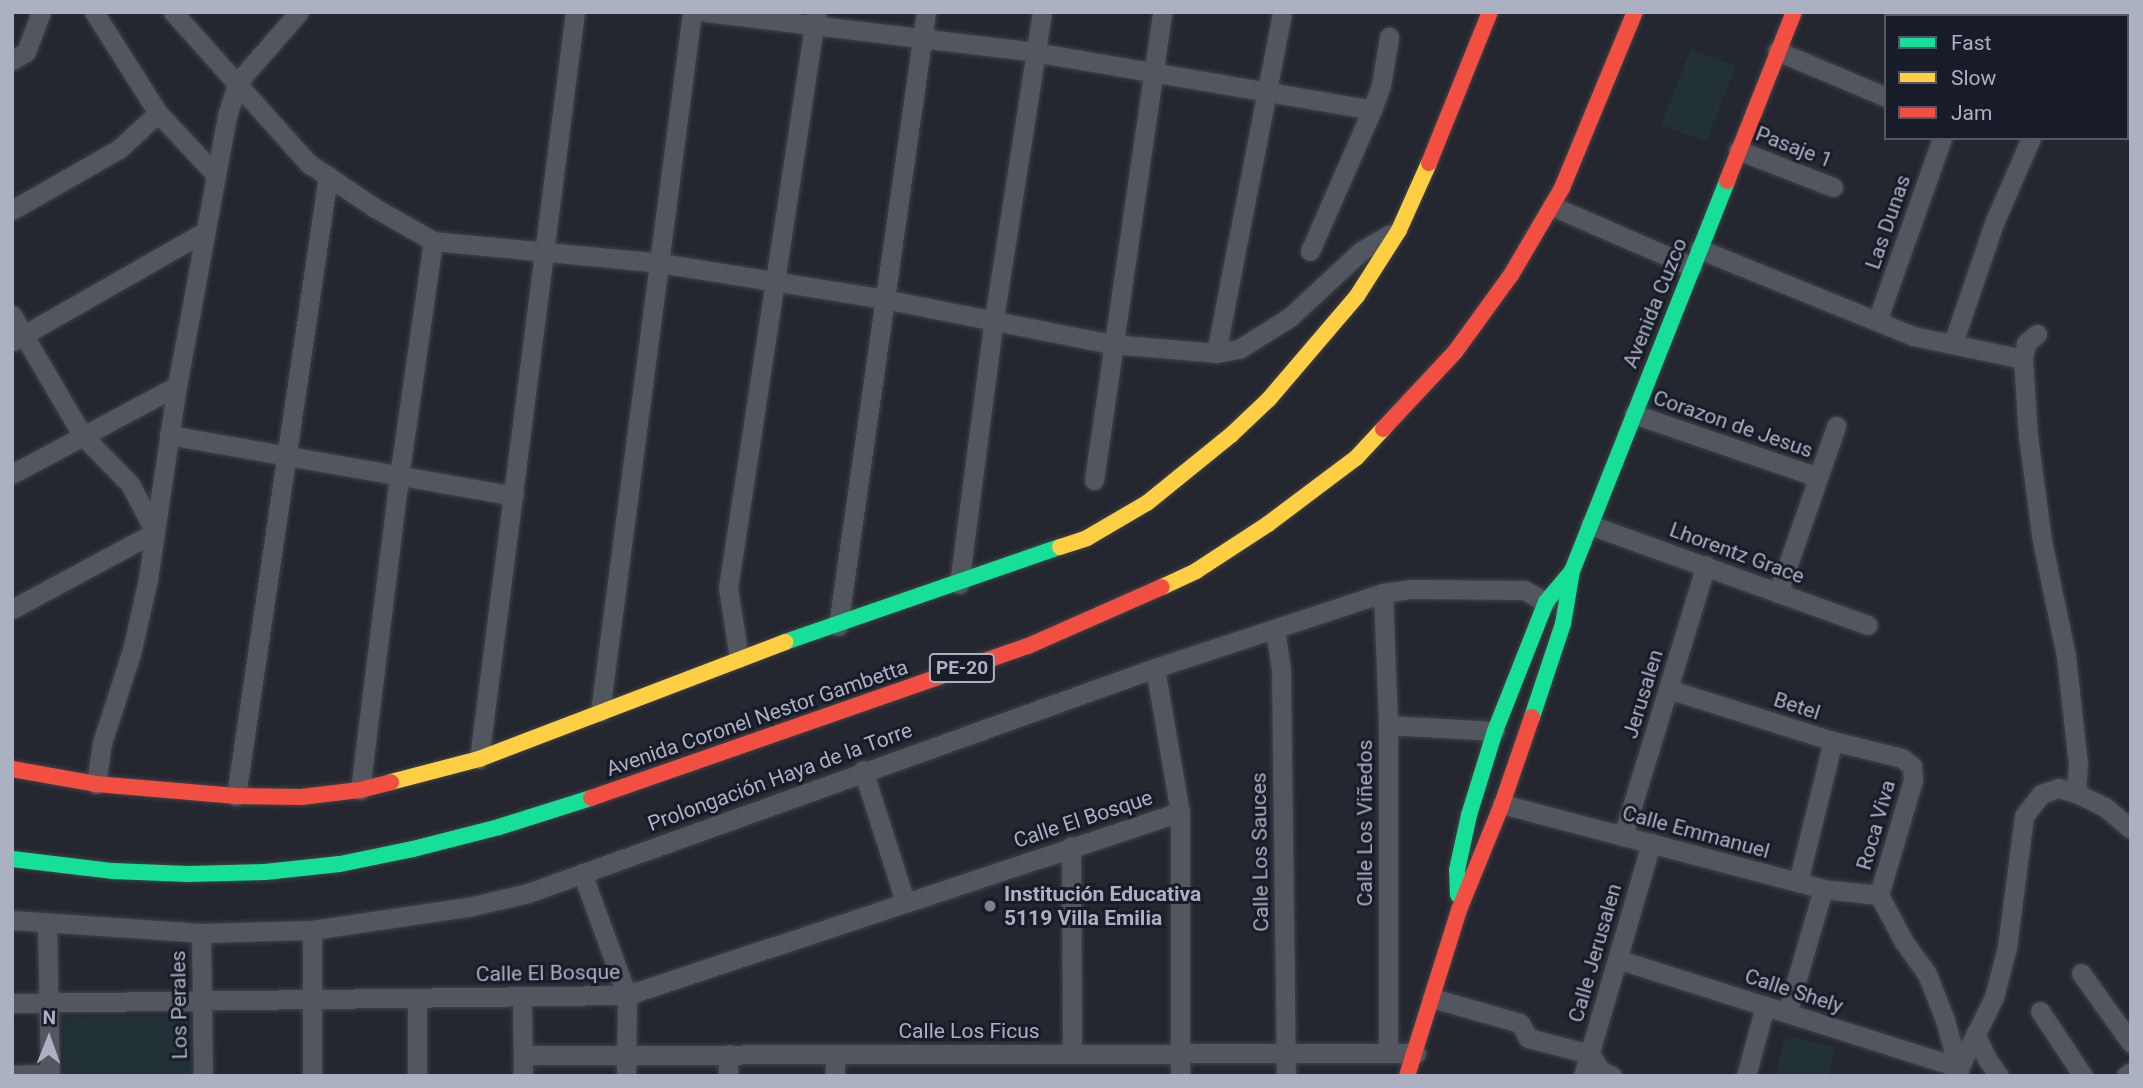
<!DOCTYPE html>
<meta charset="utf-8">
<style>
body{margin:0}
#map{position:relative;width:2143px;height:1088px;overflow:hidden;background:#24272f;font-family:Roboto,sans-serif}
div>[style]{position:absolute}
.green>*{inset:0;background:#213136}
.roads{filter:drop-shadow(0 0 2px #404248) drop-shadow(0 0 2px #404248)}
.street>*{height:19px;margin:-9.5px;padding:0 9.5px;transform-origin:9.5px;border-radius:9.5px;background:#52565e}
.fast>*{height:16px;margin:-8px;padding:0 8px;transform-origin:8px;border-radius:8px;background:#16e098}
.slow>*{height:16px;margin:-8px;padding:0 8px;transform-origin:8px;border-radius:8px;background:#ffcf43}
.jam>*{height:16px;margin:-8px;padding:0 8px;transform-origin:8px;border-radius:8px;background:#f24e42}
.dots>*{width:19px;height:19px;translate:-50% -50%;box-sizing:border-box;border:4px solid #181c29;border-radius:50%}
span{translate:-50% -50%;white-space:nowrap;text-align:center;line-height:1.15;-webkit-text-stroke:6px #181c29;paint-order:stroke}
.shield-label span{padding:2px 5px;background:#181c29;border:2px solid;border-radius:5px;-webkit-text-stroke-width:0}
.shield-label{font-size:19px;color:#abb1c3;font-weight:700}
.street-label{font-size:21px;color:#abb1c3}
.poi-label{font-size:21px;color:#abb1c3;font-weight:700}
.left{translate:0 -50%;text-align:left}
.frame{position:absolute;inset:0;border:14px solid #abb1c3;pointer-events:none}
.legend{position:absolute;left:1884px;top:14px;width:245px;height:126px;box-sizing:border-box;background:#181c29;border:2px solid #535867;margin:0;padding:9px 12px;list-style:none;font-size:21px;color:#abb1c3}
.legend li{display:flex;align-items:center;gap:14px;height:35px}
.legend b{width:35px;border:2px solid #535867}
.north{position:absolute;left:14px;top:1004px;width:70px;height:70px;-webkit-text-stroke:5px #181c29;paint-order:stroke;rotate:1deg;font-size:19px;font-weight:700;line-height:28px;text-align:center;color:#abb1c3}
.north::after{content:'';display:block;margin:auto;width:24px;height:32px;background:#abb1c3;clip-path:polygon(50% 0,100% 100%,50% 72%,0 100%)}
</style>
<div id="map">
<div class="green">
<i style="clip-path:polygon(1691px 49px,1736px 66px,1706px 142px,1661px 125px)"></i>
<i style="clip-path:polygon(191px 1015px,191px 1076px,64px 1076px,63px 1017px)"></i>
<i style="clip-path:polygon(1785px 1036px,1835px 1047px,1829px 1076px,1775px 1076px)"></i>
</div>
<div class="roads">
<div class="street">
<i style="left:94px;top:12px;width:120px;rotate:57.6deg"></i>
<i style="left:158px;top:113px;width:83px;rotate:46.9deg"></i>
<i style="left:173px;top:12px;width:203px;rotate:48.2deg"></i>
<i style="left:308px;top:163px;width:81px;rotate:33.9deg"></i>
<i style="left:375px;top:208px;width:67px;rotate:29.6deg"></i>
<i style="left:433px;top:241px;width:228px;rotate:5.5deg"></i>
<i style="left:660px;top:263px;width:227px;rotate:9.1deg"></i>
<i style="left:884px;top:299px;width:232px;rotate:11.2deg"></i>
<i style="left:1112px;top:344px;width:104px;rotate:4.9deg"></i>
<i style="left:1216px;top:353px;width:23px;rotate:-10deg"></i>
<i style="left:1239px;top:349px;width:60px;rotate:-32.1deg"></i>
<i style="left:1290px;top:317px;width:97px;rotate:-42.9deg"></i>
<i style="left:1361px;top:251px;width:34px;rotate:-30deg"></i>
<i style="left:705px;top:12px;width:331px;rotate:6.9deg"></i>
<i style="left:1034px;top:52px;width:343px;rotate:9.7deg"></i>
<i style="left:1955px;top:12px;width:5px;rotate:53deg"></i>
<i style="left:2092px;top:12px;width:6px;rotate:45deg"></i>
<i style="left:2127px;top:47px;width:6px;rotate:45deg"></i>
<i style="left:1777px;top:51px;width:118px;rotate:22.9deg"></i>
<i style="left:12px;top:60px;width:16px;rotate:-30deg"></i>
<i style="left:26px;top:52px;width:43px;rotate:-69.4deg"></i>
<i style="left:2127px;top:111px;width:6px;rotate:-45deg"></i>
<i style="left:2127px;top:127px;width:4px"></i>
<i style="left:1738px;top:150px;width:102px;rotate:21.3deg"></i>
<i style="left:1552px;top:206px;width:153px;rotate:23.5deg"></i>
<i style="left:12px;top:210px;width:123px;rotate:-29.7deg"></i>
<i style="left:119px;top:149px;width:53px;rotate:-42.7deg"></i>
<i style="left:1699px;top:249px;width:231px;rotate:22.1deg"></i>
<i style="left:1913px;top:336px;width:112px;rotate:11.8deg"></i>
<i style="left:1310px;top:251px;width:154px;rotate:-66.3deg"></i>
<i style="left:1372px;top:110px;width:27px;rotate:-70deg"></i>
<i style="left:1381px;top:85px;width:49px;rotate:-80.5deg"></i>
<i style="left:12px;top:315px;width:139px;rotate:59.7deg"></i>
<i style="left:82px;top:435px;width:69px;rotate:45.6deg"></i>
<i style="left:130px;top:484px;width:54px;rotate:62.5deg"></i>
<i style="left:155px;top:532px;width:162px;rotate:151.7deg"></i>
<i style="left:1877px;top:321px;width:194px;rotate:-70.4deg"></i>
<i style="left:2037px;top:334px;width:14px;rotate:141deg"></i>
<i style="left:2026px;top:343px;width:16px;rotate:101deg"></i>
<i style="left:2023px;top:359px;width:77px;rotate:86.3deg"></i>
<i style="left:2028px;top:436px;width:106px;rotate:82.4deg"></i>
<i style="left:2042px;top:541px;width:117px;rotate:78.2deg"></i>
<i style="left:2066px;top:656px;width:109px;rotate:83.7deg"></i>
<i style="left:2078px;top:764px;width:29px;rotate:94deg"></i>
<i style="left:13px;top:341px;width:220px;rotate:-29.7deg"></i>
<i style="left:1953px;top:343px;width:127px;rotate:-71.1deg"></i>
<i style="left:1994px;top:223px;width:93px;rotate:-66.5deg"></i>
<i style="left:1216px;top:353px;width:347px;rotate:-79deg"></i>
<i style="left:1634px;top:414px;width:194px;rotate:18.9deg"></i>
<i style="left:169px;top:435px;width:350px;rotate:10deg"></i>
<i style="left:12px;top:474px;width:187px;rotate:-28.1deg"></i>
<i style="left:1094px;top:480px;width:473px;rotate:-81.7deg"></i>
<i style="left:1590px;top:525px;width:295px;rotate:19.8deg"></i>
<i style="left:959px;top:584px;width:267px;rotate:-82.5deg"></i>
<i style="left:994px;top:319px;width:311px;rotate:-81.1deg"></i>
<i style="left:1383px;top:593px;width:132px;rotate:87.8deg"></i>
<i style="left:1388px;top:725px;width:328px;rotate:90deg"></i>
<i style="left:1778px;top:593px;width:177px;rotate:-70.8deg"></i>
<i style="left:838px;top:626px;width:620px;rotate:-81.84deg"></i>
<i style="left:1275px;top:629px;width:40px;rotate:81.5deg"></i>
<i style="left:1281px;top:669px;width:407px;rotate:89.3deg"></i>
<i style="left:739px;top:658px;width:71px;rotate:-98.9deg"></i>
<i style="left:728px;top:588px;width:582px;rotate:-81.3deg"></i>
<i style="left:1155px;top:668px;width:146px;rotate:80.2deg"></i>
<i style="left:1180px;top:812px;width:264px;rotate:90deg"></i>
<i style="left:1668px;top:689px;width:173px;rotate:17.5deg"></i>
<i style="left:1833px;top:741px;width:71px;rotate:13.8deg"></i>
<i style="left:1902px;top:758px;width:13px;rotate:39deg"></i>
<i style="left:1912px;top:766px;width:14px;rotate:86deg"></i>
<i style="left:1913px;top:780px;width:120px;rotate:106.5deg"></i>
<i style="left:600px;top:712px;width:706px;rotate:-82.51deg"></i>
<i style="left:1388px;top:725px;width:107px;rotate:3.2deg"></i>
<i style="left:479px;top:759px;width:753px;rotate:-82.68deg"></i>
<i style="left:863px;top:770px;width:139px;rotate:72.3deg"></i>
<i style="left:96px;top:784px;width:41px;rotate:-81.7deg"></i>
<i style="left:102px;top:743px;width:98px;rotate:-72.1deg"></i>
<i style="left:132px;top:650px;width:73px;rotate:-77.3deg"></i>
<i style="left:148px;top:579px;width:195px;rotate:-81.5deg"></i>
<i style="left:177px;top:386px;width:275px;rotate:-79.5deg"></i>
<i style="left:227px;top:116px;width:34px;rotate:-73deg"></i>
<i style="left:237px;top:83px;width:94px;rotate:-48.9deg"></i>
<i style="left:360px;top:790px;width:315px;rotate:-82.9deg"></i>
<i style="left:399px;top:477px;width:238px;rotate:-81.8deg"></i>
<i style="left:236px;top:796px;width:627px;rotate:-81.56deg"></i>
<i style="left:1502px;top:804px;width:332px;rotate:14.8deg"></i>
<i style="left:1823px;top:889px;width:56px;rotate:6.1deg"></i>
<i style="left:1623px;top:836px;width:283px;rotate:-73deg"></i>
<i style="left:1071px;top:846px;width:208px;rotate:89.7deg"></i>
<i style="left:582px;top:873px;width:130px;rotate:69.8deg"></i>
<i style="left:627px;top:995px;width:81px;rotate:90.7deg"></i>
<i style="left:1798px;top:882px;width:145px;rotate:-76.1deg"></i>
<i style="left:1879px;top:895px;width:53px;rotate:62deg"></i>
<i style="left:1904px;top:942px;width:39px;rotate:54deg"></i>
<i style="left:1927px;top:974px;width:49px;rotate:68.6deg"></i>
<i style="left:1945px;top:1020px;width:53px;rotate:74.6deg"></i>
<i style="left:12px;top:920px;width:189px;rotate:3.9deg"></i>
<i style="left:201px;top:933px;width:111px;rotate:-1.5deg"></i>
<i style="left:312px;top:930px;width:158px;rotate:-8.4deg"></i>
<i style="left:468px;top:907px;width:62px;rotate:-13.1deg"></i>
<i style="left:528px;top:893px;width:666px;rotate:-19.74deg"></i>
<i style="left:1155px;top:668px;width:240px;rotate:-18.2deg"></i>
<i style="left:1383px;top:593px;width:29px;rotate:-8deg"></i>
<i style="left:1412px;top:589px;width:112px;rotate:0.5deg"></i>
<i style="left:1524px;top:590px;width:25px;rotate:29deg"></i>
<i style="left:47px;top:924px;width:152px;rotate:88.9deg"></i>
<i style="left:312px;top:930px;width:146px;rotate:90deg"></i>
<i style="left:201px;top:933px;width:143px;rotate:89.2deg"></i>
<i style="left:1617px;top:959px;width:357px;rotate:17.6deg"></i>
<i style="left:2081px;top:973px;width:86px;rotate:54.5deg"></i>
<i style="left:522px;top:997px;width:79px;rotate:89.3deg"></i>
<i style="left:417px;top:998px;width:78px;rotate:90deg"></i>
<i style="left:1432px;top:998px;width:91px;rotate:15.9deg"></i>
<i style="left:1520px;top:1023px;width:17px;rotate:62deg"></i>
<i style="left:1528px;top:1038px;width:64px;rotate:14.5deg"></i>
<i style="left:1590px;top:1054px;width:20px;rotate:57deg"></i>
<i style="left:1601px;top:1071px;width:12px;rotate:24deg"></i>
<i style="left:12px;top:1003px;width:615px;rotate:-0.75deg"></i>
<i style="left:627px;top:995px;width:582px;rotate:-18.31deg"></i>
<i style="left:2040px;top:1011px;width:78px;rotate:56.5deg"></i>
<i style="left:1787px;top:1013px;width:129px;rotate:-73.8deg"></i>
<i style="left:1975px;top:1034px;width:28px;rotate:64deg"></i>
<i style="left:1987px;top:1059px;width:21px;rotate:55deg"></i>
<i style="left:835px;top:1054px;width:22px;rotate:90deg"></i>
<i style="left:523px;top:1055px;width:893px;rotate:-0.13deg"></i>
<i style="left:12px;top:1075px;width:38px;rotate:-2deg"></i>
<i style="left:728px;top:1076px;width:22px;rotate:-90deg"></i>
<i style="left:1583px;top:1076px;width:243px;rotate:-73.7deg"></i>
<i style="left:1746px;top:1076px;width:73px;rotate:-74.8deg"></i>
<i style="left:1955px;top:1076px;width:88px;rotate:-63.7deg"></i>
<i style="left:1994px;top:997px;width:52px;rotate:-75.4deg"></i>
<i style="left:2007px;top:947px;width:132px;rotate:-82.6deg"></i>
<i style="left:2024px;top:816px;width:28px;rotate:-52deg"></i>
<i style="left:2041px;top:794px;width:18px;rotate:-19deg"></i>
<i style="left:2058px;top:788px;width:19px;rotate:16deg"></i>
<i style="left:2076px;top:793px;width:32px;rotate:26deg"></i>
<i style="left:2105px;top:807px;width:34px;rotate:40deg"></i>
<i style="left:2126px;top:1076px;width:6px;rotate:-39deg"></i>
</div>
<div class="fast">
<i style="left:785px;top:642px;width:291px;rotate:-19.1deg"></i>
<i style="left:1532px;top:717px;width:98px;rotate:-71.6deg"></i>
<i style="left:1563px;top:624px;width:54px;rotate:-80.4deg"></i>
<i style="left:1572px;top:571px;width:420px;rotate:-68.3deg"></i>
<i style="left:12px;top:859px;width:102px;rotate:6.8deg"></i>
<i style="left:113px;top:871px;width:75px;rotate:2.3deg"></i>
<i style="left:188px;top:874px;width:77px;rotate:-1.5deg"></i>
<i style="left:265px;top:872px;width:75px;rotate:-6.1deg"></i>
<i style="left:340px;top:864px;width:75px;rotate:-11.6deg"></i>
<i style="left:413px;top:849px;width:89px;rotate:-14.3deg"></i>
<i style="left:499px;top:827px;width:96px;rotate:-17.5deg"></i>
<i style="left:1458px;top:895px;width:25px;rotate:-92deg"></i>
<i style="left:1457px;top:870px;width:56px;rotate:-77.7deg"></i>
<i style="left:1469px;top:815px;width:88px;rotate:-72.8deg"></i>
<i style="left:1495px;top:731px;width:139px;rotate:-68.4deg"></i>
<i style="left:1546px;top:602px;width:39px;rotate:-50deg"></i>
</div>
<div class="slow">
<i style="left:1060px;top:547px;width:28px;rotate:-18deg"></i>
<i style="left:1087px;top:538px;width:69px;rotate:-30.3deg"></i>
<i style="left:1147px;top:503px;width:108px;rotate:-39deg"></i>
<i style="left:1231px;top:435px;width:52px;rotate:-43.5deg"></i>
<i style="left:1269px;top:399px;width:135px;rotate:-49.5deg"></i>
<i style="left:1357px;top:296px;width:78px;rotate:-57.5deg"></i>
<i style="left:1399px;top:230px;width:73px;rotate:-65.9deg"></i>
<i style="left:1162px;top:587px;width:38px;rotate:-25deg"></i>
<i style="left:1196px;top:571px;width:86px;rotate:-33.1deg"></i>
<i style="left:1268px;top:524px;width:110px;rotate:-36.9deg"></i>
<i style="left:1356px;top:458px;width:40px;rotate:-47deg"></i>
<i style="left:391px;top:782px;width:91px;rotate:-14.6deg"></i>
<i style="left:479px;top:759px;width:328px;rotate:-20.9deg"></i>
</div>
<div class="jam">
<i style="left:1429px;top:163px;width:163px;rotate:-68deg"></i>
<i style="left:1727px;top:181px;width:182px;rotate:-68.4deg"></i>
<i style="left:1383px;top:429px;width:105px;rotate:-46.9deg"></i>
<i style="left:1455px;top:352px;width:95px;rotate:-54deg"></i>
<i style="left:1511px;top:275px;width:101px;rotate:-59.6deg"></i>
<i style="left:1562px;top:188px;width:191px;rotate:-67.5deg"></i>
<i style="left:12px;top:769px;width:85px;rotate:10.1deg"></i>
<i style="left:96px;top:784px;width:141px;rotate:4.9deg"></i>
<i style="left:236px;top:796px;width:65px;rotate:0.9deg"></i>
<i style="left:301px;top:797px;width:59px;rotate:-6.8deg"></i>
<i style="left:360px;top:790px;width:32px;rotate:-14deg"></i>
<i style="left:591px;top:798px;width:463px;rotate:-19.2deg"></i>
<i style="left:1028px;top:646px;width:146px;rotate:-23.8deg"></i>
<i style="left:1407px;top:1076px;width:174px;rotate:-72.6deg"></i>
<i style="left:1459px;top:910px;width:114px;rotate:-67.9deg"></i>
<i style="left:1502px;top:804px;width:92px;rotate:-71deg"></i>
</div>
</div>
<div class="dots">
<i style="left:990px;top:906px;background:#7c818f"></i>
</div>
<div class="shield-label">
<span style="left:962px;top:668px">PE-20</span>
</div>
<div class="street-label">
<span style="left:1794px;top:147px;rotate:21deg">Pasaje 1</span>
<span style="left:1888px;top:222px;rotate:-71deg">Las Dunas</span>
<span style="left:1655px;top:303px;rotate:-68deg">Avenida Cuzco</span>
<span style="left:1733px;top:424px;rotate:19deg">Corazon de Jesus</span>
<span style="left:1737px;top:553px;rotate:20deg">Lhorentz Grace</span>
<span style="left:1643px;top:694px;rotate:-73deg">Jerusalen</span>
<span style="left:1797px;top:706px;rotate:18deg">Betel</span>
<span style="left:757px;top:718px;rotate:-19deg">Avenida Coronel Nestor Gambetta</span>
<span style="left:780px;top:777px;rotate:-20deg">Prolongación Haya de la Torre</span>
<span style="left:1083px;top:819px;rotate:-18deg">Calle El Bosque</span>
<span style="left:1365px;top:823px;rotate:-90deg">Calle Los Viñedos</span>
<span style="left:1876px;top:825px;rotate:-74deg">Roca Viva</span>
<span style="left:1696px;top:832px;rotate:15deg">Calle Emmanuel</span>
<span style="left:1260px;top:852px;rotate:-91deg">Calle Los Sauces</span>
<span style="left:1595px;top:953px;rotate:-74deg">Calle Jerusalen</span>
<span style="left:548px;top:973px;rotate:-1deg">Calle El Bosque</span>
<span style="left:1794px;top:991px;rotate:18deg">Calle Shely</span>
<span style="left:179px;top:1005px;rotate:-91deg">Los Perales</span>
<span style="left:969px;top:1031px">Calle Los Ficus</span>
</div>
<div class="poi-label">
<span class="left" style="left:1004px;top:906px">Institución Educativa<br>5119 Villa Emilia</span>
</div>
<div class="frame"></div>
<ul class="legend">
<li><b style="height:9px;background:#16e098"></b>Fast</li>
<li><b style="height:9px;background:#ffcf43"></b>Slow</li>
<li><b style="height:9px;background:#f24e42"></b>Jam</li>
</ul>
<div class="north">N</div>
</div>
